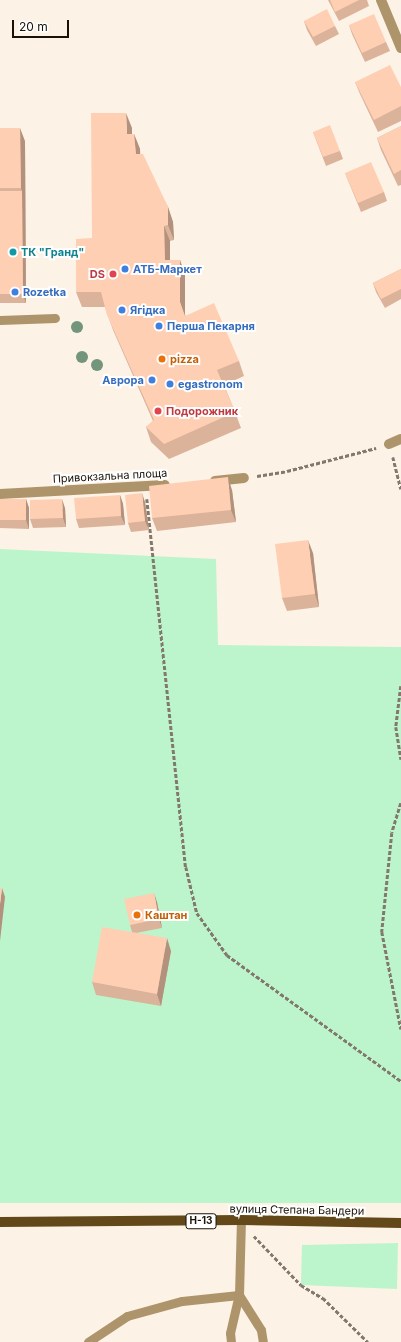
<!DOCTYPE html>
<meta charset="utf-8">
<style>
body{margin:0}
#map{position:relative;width:401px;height:1342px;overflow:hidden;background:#fdf2e6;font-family:Inter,sans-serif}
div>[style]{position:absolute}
.green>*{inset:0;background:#bcf5cc}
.path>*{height:2.5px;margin-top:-1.25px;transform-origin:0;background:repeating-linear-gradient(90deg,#82786d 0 4px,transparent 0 6px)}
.service>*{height:9px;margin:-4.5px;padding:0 4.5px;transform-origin:4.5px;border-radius:4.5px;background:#ae946b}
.minor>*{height:10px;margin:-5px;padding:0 5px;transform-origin:5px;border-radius:5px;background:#ae946b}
.primary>*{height:10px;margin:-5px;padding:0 5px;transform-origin:5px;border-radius:5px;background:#634919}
.trees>*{width:12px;height:12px;margin:-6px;border-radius:50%;background:#72957b}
.wall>*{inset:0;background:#dbb29a}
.shaded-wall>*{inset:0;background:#b2917d}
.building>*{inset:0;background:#ffcfb3}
.dots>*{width:11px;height:11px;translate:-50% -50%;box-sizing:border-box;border:2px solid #fff;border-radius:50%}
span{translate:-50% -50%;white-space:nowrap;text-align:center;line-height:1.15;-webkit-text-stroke:4px #fff;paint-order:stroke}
.shield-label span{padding:1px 3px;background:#fff;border:1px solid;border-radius:3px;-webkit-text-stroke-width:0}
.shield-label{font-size:10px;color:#1a1107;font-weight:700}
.culture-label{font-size:11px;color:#0d838f;font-weight:700}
.left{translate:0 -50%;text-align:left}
.shop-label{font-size:11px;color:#366cbe;font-weight:700}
.right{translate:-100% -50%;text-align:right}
.health-label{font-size:11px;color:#be3a42;font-weight:700}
.food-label{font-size:11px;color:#c56008;font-weight:700}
.street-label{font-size:11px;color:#1a1107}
.scale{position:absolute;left:12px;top:20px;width:57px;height:18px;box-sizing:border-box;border:2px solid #1a1107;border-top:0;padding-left:5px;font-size:12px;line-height:14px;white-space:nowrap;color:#1a1107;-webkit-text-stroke:3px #fff;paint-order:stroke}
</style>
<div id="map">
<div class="green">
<i style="clip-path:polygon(0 549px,216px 559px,218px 645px,401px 647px,401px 1203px,0 1203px)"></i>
<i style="clip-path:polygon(398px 1243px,397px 1289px,301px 1285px,302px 1245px)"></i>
</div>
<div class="path">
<i style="left:393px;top:457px;width:33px;rotate:76deg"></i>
<i style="left:257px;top:476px;width:30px;rotate:-9deg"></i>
<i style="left:287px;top:471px;width:92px;rotate:-14.5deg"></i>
<i style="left:147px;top:499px;width:370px;rotate:84deg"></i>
<i style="left:186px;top:867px;width:47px;rotate:76.6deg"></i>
<i style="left:197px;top:913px;width:52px;rotate:54.5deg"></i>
<i style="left:227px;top:955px;width:215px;rotate:35.9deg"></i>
<i style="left:401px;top:686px;width:41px;rotate:97deg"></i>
<i style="left:396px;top:727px;width:33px;rotate:81deg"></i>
<i style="left:401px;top:803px;width:31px;rotate:107deg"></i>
<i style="left:392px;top:833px;width:100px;rotate:95.8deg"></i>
<i style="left:382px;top:932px;width:99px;rotate:78.9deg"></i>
<i style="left:254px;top:1236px;width:68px;rotate:46.2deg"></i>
<i style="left:301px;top:1285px;width:26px;rotate:31deg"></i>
<i style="left:323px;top:1298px;width:63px;rotate:44.4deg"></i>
</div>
<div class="service">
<i style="left:0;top:320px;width:55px;rotate:-2.1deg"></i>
<i style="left:88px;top:1342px;width:47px;rotate:-33.7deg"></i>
<i style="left:127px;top:1316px;width:57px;rotate:-15.3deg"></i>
<i style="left:182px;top:1301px;width:57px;rotate:-6deg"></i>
<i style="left:239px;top:1295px;width:41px;rotate:57.8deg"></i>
<i style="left:261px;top:1330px;width:12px;rotate:81deg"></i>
<i style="left:231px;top:1342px;width:9px;rotate:-96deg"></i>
<i style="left:230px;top:1333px;width:39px;rotate:-77deg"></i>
<i style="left:239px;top:1295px;width:75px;rotate:-88.5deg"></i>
</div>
<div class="minor">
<i style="left:381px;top:0;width:52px;rotate:67.4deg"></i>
<i style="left:389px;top:444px;width:13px;rotate:-23deg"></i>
<i style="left:215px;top:481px;width:29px;rotate:-6deg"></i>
<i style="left:0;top:494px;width:165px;rotate:-3.1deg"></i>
</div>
<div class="primary">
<i style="left:0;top:1222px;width:241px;rotate:-0.5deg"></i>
<i style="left:241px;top:1220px;width:160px;rotate:1.1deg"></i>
</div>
<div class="trees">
<i style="left:77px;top:327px"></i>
<i style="left:82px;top:357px"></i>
<i style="left:97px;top:365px"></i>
</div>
<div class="wall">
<i style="clip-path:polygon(328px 0,367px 0,369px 6px,339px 21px)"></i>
<i style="clip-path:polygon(304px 21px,335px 26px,339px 34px,316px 46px,307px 30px)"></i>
<i style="clip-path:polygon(349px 25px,386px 42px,390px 51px,365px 62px,352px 34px)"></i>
<i style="clip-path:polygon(355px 82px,401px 87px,401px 121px,378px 132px,360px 94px)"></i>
<i style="clip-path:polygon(401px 126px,401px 185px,398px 186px,381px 150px,377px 138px)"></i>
<i style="clip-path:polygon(0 128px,25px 141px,26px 303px,0 303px)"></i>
<i style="clip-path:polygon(132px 128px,132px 134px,134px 134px,140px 149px,140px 154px,168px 207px,173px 222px,174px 240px,170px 241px,170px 260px,180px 260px,185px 275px,185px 315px,239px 361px,244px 376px,224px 385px,235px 412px,241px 428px,169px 459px,151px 442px,146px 427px,153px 421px,113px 330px,105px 307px,82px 307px,76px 292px,92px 238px)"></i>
<i style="clip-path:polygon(313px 132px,340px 151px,343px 159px,326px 166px)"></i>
<i style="clip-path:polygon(345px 173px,384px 192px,387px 201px,361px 212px)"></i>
<i style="clip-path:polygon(401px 269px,401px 299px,385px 308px,376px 292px,373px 283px)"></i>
<i style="clip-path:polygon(232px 490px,236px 522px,157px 531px,152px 518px)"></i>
<i style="clip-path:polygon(120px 495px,123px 504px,125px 525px,79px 528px,76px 519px)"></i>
<i style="clip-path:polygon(0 499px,26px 499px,29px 508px,29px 529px,0 528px)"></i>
<i style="clip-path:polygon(145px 502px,149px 530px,131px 532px,128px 523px)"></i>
<i style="clip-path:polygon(65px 508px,66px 527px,33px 528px,30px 519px)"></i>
<i style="clip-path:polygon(313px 553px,319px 607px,287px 611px,282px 598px)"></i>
<i style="clip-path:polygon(157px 902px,162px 928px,136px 933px,171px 951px,161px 1006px,96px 995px,92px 982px,132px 932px,130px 925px)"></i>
</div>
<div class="shaded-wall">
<i style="clip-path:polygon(126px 113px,132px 128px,132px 149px,127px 134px)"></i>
<i style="clip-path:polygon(20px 128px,25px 141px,26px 303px,23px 294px,22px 191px,21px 188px)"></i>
<i style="clip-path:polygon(134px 134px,140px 149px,141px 169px,136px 154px)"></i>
<i style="clip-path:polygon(168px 207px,173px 222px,174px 240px,168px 225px)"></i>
<i style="clip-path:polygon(164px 226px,170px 241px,170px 275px,165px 260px)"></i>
<i style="clip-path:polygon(180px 260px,185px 275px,185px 317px,180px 302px)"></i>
<i style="clip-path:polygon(228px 477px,232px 490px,236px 522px,231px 510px)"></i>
<i style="clip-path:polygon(142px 493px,145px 502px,149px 530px,145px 521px)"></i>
<i style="clip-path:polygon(120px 495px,123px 504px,125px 525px,121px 516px)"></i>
<i style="clip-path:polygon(26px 499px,29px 508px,29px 529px,26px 520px)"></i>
<i style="clip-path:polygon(62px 499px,65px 508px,66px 527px,63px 518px)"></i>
<i style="clip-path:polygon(308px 540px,313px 553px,319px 607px,315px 594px)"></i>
<i style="clip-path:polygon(2px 888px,5px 897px,0 941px,0 904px)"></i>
<i style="clip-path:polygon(154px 893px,157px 902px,162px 928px,159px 919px)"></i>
<i style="clip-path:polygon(167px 938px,171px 951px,161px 1006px,157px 994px)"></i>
</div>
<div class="building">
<i style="clip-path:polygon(330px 0,359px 0,335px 12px)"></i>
<i style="clip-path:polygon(327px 9px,335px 26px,313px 37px,304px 21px)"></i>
<i style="clip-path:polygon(374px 14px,386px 42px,362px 53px,349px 25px)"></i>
<i style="clip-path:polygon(390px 65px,401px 87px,401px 106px,374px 120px,355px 82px)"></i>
<i style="clip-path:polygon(91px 113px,126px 113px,127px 134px,134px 134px,136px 154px,143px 154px,168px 207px,168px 225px,164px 226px,165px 260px,180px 260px,180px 302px,185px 316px,214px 303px,239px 361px,217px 370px,235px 412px,164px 444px,146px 427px,154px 420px,107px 315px,101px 292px,76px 292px,76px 239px,92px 238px)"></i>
<i style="clip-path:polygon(330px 125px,340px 151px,323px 157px,313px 132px)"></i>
<i style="clip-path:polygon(401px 126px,401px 170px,394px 174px,377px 138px)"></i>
<i style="clip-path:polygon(0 128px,20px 128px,21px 188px,0 188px)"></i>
<i style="clip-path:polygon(371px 162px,384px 192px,358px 203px,345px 173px)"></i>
<i style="clip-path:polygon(0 191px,22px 191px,23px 294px,0 294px)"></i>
<i style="clip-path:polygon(401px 269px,401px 289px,381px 299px,373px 283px)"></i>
<i style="clip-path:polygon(228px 477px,231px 510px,152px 518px,149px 486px)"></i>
<i style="clip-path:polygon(142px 493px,145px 521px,128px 523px,125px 495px)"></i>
<i style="clip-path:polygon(120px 495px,121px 516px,76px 519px,74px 498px)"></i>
<i style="clip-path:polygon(0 499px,26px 499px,26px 520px,0 520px)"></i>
<i style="clip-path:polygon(62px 499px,63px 518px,30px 519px,30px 500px)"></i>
<i style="clip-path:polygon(308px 540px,315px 594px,282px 598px,275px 544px)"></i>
<i style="clip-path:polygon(0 888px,2px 888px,0 904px)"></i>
<i style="clip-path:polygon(154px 893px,159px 919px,130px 925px,124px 899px)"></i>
<i style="clip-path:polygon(102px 927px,167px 938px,157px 994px,92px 982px)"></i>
</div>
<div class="dots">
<i style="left:13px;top:252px;background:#0f9aa8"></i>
<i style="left:125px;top:269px;background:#3f7fe0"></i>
<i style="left:113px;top:274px;background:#e0444e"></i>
<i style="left:15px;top:292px;background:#3f7fe0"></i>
<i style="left:122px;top:310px;background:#3f7fe0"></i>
<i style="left:159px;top:326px;background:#3f7fe0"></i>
<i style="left:162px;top:359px;background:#e8710a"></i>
<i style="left:152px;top:380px;background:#3f7fe0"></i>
<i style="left:170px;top:384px;background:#3f7fe0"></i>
<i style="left:158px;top:411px;background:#e0444e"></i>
<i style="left:137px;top:915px;background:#e8710a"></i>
</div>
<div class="shield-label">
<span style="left:201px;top:1221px">Н-13</span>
</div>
<div class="culture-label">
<span class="left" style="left:21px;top:252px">ТК "Гранд"</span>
</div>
<div class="shop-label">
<span class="left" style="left:133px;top:269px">АТБ-Маркет</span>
<span class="left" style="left:23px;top:292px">Rozetka</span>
<span class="left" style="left:130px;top:310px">Ягідка</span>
<span class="left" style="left:167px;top:326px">Перша Пекарня</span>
<span class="right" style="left:144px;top:380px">Аврора</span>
<span class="left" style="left:178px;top:384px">egastronom</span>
</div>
<div class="health-label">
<span class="right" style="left:105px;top:274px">DS</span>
<span class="left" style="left:166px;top:411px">Подорожник</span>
</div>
<div class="food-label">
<span class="left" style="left:170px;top:359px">pizza</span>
<span class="left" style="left:145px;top:915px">Каштан</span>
</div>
<div class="street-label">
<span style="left:110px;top:476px;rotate:-3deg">Привокзальна площа</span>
<span style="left:297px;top:1210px;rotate:1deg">вулиця Степана Бандери</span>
</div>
<div class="scale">20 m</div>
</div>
